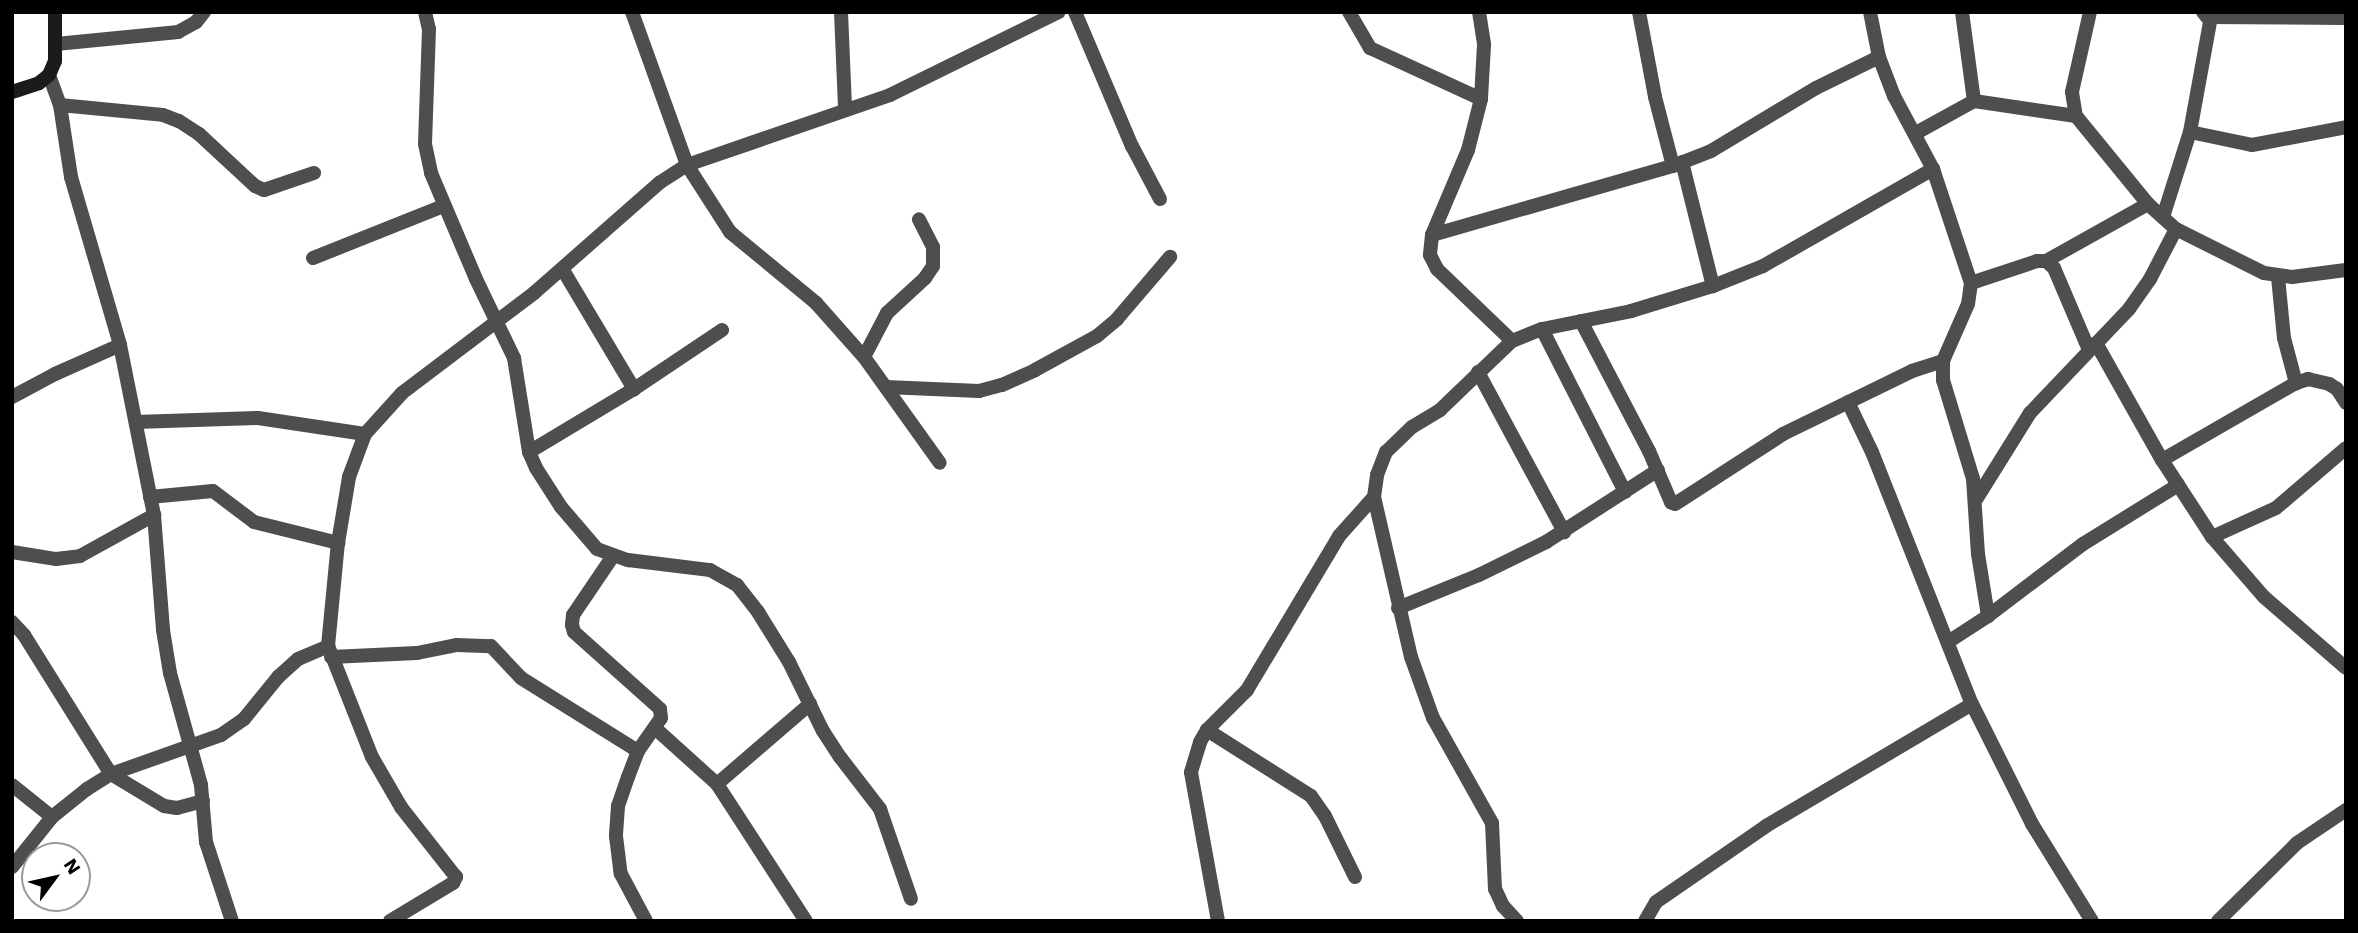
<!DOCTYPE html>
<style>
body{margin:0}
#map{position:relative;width:2358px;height:933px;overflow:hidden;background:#fff;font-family:"Work Sans",sans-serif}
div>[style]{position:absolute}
.street>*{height:14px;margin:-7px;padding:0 7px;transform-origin:7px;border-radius:7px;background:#4e4e4e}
.secondary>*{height:14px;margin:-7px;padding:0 7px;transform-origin:7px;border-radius:7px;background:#1b1b1b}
span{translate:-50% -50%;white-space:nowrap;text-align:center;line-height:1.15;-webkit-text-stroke:5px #fff;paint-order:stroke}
.frame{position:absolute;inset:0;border:14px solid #000;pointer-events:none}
.north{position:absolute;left:21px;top:842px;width:70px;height:70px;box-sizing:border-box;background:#fff;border:2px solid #999;border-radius:50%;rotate:57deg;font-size:19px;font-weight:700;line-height:28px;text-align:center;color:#000}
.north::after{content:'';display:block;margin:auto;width:24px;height:32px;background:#000;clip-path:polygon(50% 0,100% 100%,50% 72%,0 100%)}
</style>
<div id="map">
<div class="street">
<i style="left:425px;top:12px;width:17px;rotate:77deg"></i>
<i style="left:429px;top:29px;width:115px;rotate:92deg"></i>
<i style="left:425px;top:144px;width:30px;rotate:78deg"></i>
<i style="left:431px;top:173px;width:115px;rotate:67deg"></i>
<i style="left:476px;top:279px;width:88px;rotate:64.3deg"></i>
<i style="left:514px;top:358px;width:95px;rotate:80.9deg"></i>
<i style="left:529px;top:452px;width:17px;rotate:66deg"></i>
<i style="left:536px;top:468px;width:46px;rotate:57.3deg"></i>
<i style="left:561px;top:507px;width:55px;rotate:49.4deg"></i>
<i style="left:597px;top:549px;width:33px;rotate:20deg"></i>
<i style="left:628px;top:560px;width:83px;rotate:7deg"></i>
<i style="left:710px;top:570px;width:31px;rotate:29deg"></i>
<i style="left:737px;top:585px;width:34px;rotate:52deg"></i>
<i style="left:758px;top:612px;width:59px;rotate:58.2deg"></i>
<i style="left:789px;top:662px;width:77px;rotate:63.8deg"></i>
<i style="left:823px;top:731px;width:31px;rotate:57deg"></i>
<i style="left:840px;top:757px;width:66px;rotate:52.4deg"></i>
<i style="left:880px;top:809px;width:95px;rotate:71deg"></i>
<i style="left:632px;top:12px;width:163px;rotate:70.2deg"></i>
<i style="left:687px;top:165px;width:80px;rotate:57.3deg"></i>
<i style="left:730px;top:232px;width:112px;rotate:39.5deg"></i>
<i style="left:816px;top:303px;width:72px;rotate:48.4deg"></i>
<i style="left:864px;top:357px;width:130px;rotate:54.4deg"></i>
<i style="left:841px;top:12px;width:97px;rotate:87.6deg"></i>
<i style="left:1075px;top:12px;width:146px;rotate:67deg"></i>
<i style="left:1132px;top:146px;width:60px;rotate:62.2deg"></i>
<i style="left:1349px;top:12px;width:42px;rotate:59.7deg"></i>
<i style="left:1370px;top:48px;width:122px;rotate:24.7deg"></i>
<i style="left:1479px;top:12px;width:33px;rotate:81deg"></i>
<i style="left:1484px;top:45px;width:54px;rotate:93.2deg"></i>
<i style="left:1481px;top:99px;width:53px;rotate:104.3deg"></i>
<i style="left:1468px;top:150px;width:92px;rotate:113deg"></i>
<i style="left:1432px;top:235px;width:20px;rotate:96deg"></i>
<i style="left:1430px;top:255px;width:16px;rotate:63deg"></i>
<i style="left:1437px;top:269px;width:104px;rotate:43.8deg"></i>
<i style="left:1639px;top:12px;width:86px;rotate:79.3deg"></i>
<i style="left:1655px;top:97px;width:71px;rotate:75.4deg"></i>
<i style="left:1870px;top:12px;width:46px;rotate:78.7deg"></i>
<i style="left:1879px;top:57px;width:42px;rotate:69deg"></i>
<i style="left:1894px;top:96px;width:83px;rotate:61.9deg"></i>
<i style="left:1933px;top:169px;width:120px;rotate:71.6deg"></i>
<i style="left:1971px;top:283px;width:21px;rotate:98deg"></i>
<i style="left:1968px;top:304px;width:62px;rotate:113.7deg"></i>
<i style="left:1943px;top:361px;width:19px;rotate:90deg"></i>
<i style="left:1943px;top:380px;width:103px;rotate:73.1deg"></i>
<i style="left:1973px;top:479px;width:75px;rotate:86.2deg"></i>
<i style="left:1978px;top:554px;width:63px;rotate:80.8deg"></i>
<i style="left:1962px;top:12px;width:90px;rotate:82.3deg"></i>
<i style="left:2090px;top:12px;width:82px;rotate:102.7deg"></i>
<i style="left:2072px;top:92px;width:24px;rotate:81deg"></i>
<i style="left:2076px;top:116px;width:114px;rotate:50.7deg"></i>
<i style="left:2148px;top:204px;width:38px;rotate:42deg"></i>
<i style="left:2176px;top:229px;width:98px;rotate:26.6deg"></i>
<i style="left:2264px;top:273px;width:28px;rotate:8deg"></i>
<i style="left:2292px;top:277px;width:54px;rotate:-7.4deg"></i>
<i style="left:2203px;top:12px;width:6px;rotate:51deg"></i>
<i style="left:2207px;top:17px;width:139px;rotate:0.4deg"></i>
<i style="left:56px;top:44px;width:123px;rotate:-5.6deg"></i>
<i style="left:178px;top:32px;width:21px;rotate:-29deg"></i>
<i style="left:196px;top:22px;width:13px;rotate:-51deg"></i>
<i style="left:49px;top:75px;width:32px;rotate:70deg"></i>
<i style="left:60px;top:105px;width:73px;rotate:81.3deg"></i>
<i style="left:71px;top:177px;width:175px;rotate:73.7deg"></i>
<i style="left:120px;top:345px;width:173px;rotate:78.7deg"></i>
<i style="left:154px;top:515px;width:115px;rotate:85.5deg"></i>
<i style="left:163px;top:630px;width:44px;rotate:80.8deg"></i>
<i style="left:170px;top:673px;width:116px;rotate:74.5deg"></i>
<i style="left:201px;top:785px;width:57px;rotate:85deg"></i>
<i style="left:206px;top:842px;width:83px;rotate:71.8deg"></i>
<i style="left:60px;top:105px;width:103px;rotate:5.5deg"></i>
<i style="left:163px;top:115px;width:17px;rotate:21deg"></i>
<i style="left:179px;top:121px;width:24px;rotate:33deg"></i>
<i style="left:199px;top:134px;width:76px;rotate:42.9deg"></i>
<i style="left:255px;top:186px;width:10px;rotate:24deg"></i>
<i style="left:264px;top:190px;width:53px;rotate:-18.8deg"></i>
<i style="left:2190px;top:132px;width:63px;rotate:11.8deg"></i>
<i style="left:2252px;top:145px;width:96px;rotate:-10.8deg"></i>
<i style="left:1916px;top:133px;width:66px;rotate:-28.9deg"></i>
<i style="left:1974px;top:101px;width:103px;rotate:8.4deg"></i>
<i style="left:1682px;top:162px;width:128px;rotate:76deg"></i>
<i style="left:2163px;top:217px;width:89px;rotate:-72.4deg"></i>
<i style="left:2190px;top:132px;width:117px;rotate:-79.7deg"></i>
<i style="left:1432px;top:235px;width:251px;rotate:-16deg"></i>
<i style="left:1673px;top:166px;width:41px;rotate:-21.5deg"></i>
<i style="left:1711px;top:151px;width:122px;rotate:-31deg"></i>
<i style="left:1816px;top:88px;width:70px;rotate:-26.2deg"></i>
<i style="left:313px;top:258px;width:141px;rotate:-21.7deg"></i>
<i style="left:2046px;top:261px;width:117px;rotate:-29.2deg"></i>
<i style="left:563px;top:270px;width:139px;rotate:59.2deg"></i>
<i style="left:2278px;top:277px;width:61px;rotate:84.4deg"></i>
<i style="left:2284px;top:338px;width:47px;rotate:75.1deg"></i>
<i style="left:1971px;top:283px;width:70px;rotate:-18.4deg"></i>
<i style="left:2037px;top:261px;width:9px"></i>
<i style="left:2046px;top:261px;width:11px;rotate:41deg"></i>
<i style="left:2054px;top:268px;width:89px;rotate:66.9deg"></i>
<i style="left:1581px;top:321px;width:147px;rotate:62.4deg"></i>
<i style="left:1649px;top:451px;width:56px;rotate:66.7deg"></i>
<i style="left:1671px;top:502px;width:4px;rotate:27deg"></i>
<i style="left:1675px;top:504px;width:129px;rotate:-32.9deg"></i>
<i style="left:1783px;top:434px;width:144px;rotate:-26deg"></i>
<i style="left:1912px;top:371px;width:33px;rotate:-18deg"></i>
<i style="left:1542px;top:329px;width:183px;rotate:63deg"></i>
<i style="left:2096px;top:343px;width:134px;rotate:60.6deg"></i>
<i style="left:2162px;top:460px;width:92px;rotate:57deg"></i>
<i style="left:2212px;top:537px;width:79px;rotate:49.1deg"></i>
<i style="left:2264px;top:597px;width:108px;rotate:40.9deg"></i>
<i style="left:864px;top:357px;width:50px;rotate:-62.4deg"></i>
<i style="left:887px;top:313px;width:52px;rotate:-42.6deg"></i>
<i style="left:925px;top:278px;width:14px;rotate:-56deg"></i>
<i style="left:933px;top:266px;width:19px;rotate:-90deg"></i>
<i style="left:933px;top:247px;width:31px;rotate:-117deg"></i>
<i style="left:1478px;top:372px;width:182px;rotate:61.7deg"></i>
<i style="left:886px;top:387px;width:93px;rotate:2.5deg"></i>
<i style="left:979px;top:391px;width:24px;rotate:-15deg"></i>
<i style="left:1002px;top:385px;width:36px;rotate:-24deg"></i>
<i style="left:1035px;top:370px;width:71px;rotate:-28.7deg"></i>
<i style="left:1097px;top:336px;width:26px;rotate:-40deg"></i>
<i style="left:1117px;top:319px;width:82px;rotate:-49.5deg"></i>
<i style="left:12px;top:397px;width:49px;rotate:-28.1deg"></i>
<i style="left:55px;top:374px;width:71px;rotate:-24deg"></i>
<i style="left:1848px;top:402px;width:55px;rotate:64.4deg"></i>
<i style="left:1872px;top:452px;width:271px;rotate:68.4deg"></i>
<i style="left:1972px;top:704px;width:134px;rotate:63.4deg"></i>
<i style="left:2032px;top:824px;width:114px;rotate:58.3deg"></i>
<i style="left:136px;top:422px;width:122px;rotate:-1.9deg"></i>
<i style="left:258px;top:418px;width:108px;rotate:8.5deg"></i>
<i style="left:529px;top:452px;width:122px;rotate:-31deg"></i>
<i style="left:634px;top:389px;width:106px;rotate:-33.8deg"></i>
<i style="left:2162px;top:460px;width:155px;rotate:-29.9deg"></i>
<i style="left:2296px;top:383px;width:13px;rotate:-18deg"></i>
<i style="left:2308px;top:379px;width:22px;rotate:13deg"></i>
<i style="left:2329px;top:384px;width:9px;rotate:32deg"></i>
<i style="left:2337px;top:389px;width:17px;rotate:57deg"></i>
<i style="left:150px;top:497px;width:63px;rotate:-5.4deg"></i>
<i style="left:213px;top:491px;width:51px;rotate:37.1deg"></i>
<i style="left:254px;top:522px;width:87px;rotate:14deg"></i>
<i style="left:1977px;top:498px;width:100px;rotate:-58.1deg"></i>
<i style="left:2030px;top:413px;width:144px;rotate:-46.4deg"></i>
<i style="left:2129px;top:309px;width:37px;rotate:-55deg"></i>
<i style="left:2150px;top:279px;width:56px;rotate:-62.5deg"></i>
<i style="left:2212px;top:537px;width:70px;rotate:-24.4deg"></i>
<i style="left:2276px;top:508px;width:92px;rotate:-40.6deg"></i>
<i style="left:12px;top:552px;width:45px;rotate:9deg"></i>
<i style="left:56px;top:559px;width:24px;rotate:-7deg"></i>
<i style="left:80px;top:556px;width:85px;rotate:-29deg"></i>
<i style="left:613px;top:556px;width:71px;rotate:124.1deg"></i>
<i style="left:573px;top:615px;width:10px;rotate:96deg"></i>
<i style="left:572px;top:625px;width:7px;rotate:74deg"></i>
<i style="left:574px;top:632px;width:115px;rotate:41.8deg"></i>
<i style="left:660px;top:709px;width:9px;rotate:84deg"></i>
<i style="left:661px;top:718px;width:40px;rotate:124.9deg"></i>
<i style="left:638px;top:751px;width:28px;rotate:111deg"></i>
<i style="left:628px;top:777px;width:31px;rotate:109deg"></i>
<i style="left:618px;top:806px;width:30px;rotate:94deg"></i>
<i style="left:616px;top:836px;width:38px;rotate:83deg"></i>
<i style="left:621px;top:874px;width:53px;rotate:62deg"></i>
<i style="left:1398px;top:608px;width:87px;rotate:-22.2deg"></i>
<i style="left:1479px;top:575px;width:75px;rotate:-26.2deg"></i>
<i style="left:1546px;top:542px;width:133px;rotate:-32.7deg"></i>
<i style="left:12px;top:622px;width:18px;rotate:47deg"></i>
<i style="left:24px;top:635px;width:164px;rotate:58deg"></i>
<i style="left:111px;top:774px;width:62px;rotate:31.1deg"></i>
<i style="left:164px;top:806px;width:13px;rotate:9deg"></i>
<i style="left:177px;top:808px;width:27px;rotate:-15deg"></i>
<i style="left:1948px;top:642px;width:48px;rotate:-33deg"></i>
<i style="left:1988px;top:616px;width:119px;rotate:-37.2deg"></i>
<i style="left:2083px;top:544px;width:112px;rotate:-31.8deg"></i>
<i style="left:331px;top:657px;width:86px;rotate:-2.7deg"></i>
<i style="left:417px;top:653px;width:41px;rotate:-11.3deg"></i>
<i style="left:457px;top:645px;width:34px;rotate:2deg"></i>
<i style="left:491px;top:646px;width:44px;rotate:46.8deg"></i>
<i style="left:521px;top:678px;width:138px;rotate:32deg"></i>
<i style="left:656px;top:729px;width:82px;rotate:42deg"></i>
<i style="left:717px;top:784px;width:163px;rotate:57deg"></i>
<i style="left:1207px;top:730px;width:123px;rotate:32.4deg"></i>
<i style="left:1311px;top:796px;width:24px;rotate:55deg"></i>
<i style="left:1325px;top:816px;width:68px;rotate:63.8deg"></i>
<i style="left:717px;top:784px;width:123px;rotate:-40.7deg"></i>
<i style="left:12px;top:785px;width:51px;rotate:38.7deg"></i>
<i style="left:12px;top:867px;width:64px;rotate:-51.3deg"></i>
<i style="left:52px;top:817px;width:45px;rotate:-38.7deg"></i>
<i style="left:87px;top:789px;width:28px;rotate:-32deg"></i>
<i style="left:111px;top:774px;width:117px;rotate:-19.5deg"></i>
<i style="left:221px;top:735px;width:28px;rotate:-35deg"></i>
<i style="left:244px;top:719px;width:54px;rotate:-51deg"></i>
<i style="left:278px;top:677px;width:27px;rotate:-42deg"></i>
<i style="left:298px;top:659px;width:33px;rotate:-23deg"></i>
<i style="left:390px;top:921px;width:74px;rotate:-31.1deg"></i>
<i style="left:453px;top:883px;width:7px;rotate:-63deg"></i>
<i style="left:456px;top:877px;width:89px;rotate:-128.2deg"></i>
<i style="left:401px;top:807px;width:58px;rotate:-120.1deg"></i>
<i style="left:372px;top:757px;width:119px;rotate:-111.6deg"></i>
<i style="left:328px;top:646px;width:103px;rotate:-84.5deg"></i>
<i style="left:338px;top:543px;width:67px;rotate:-80.5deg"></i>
<i style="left:349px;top:477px;width:46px;rotate:-69.6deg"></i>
<i style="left:365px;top:434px;width:55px;rotate:-47.9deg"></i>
<i style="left:402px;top:393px;width:166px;rotate:-37.1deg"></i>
<i style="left:534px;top:293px;width:167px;rotate:-41.3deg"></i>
<i style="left:659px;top:183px;width:33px;rotate:-33deg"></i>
<i style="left:687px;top:165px;width:215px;rotate:-19deg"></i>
<i style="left:890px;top:95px;width:188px;rotate:-26.2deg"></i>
<i style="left:1218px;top:921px;width:151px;rotate:-100.3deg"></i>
<i style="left:1191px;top:772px;width:31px;rotate:-73deg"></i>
<i style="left:1200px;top:742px;width:14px;rotate:-60deg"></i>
<i style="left:1207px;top:730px;width:57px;rotate:-45deg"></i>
<i style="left:1247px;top:690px;width:179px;rotate:-59.1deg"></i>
<i style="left:1339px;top:536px;width:52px;rotate:-48.1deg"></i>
<i style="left:1517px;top:921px;width:21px;rotate:-133deg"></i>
<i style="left:1503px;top:906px;width:19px;rotate:-115deg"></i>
<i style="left:1495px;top:889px;width:66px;rotate:-92.6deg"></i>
<i style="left:1492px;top:823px;width:120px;rotate:-119.3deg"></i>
<i style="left:1433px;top:718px;width:65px;rotate:-109.8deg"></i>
<i style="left:1411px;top:657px;width:164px;rotate:-103deg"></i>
<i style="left:1374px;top:497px;width:22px;rotate:-82deg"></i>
<i style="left:1377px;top:475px;width:25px;rotate:-69deg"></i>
<i style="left:1386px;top:452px;width:36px;rotate:-44deg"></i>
<i style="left:1412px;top:427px;width:33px;rotate:-31deg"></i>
<i style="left:1440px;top:410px;width:100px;rotate:-43.8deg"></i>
<i style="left:1512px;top:341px;width:32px;rotate:-22deg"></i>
<i style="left:1542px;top:329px;width:91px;rotate:-11.4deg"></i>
<i style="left:1631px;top:311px;width:86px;rotate:-17deg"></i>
<i style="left:1713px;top:286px;width:54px;rotate:-21.8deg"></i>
<i style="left:1763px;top:266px;width:196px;rotate:-29.7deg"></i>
<i style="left:1645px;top:921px;width:22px;rotate:-60deg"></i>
<i style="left:1656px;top:902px;width:134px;rotate:-34.6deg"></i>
<i style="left:1766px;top:826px;width:239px;rotate:-30.6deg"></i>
<i style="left:2218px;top:921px;width:111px;rotate:-44.6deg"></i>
<i style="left:2297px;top:843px;width:59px;rotate:-34deg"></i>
</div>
<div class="secondary">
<i style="left:12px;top:92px;width:28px;rotate:-18deg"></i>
<i style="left:39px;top:83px;width:13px;rotate:-39deg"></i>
<i style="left:49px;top:75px;width:15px;rotate:-67deg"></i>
<i style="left:55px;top:61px;width:49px;rotate:-90deg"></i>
</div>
<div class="frame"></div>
<div class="north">N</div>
</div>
